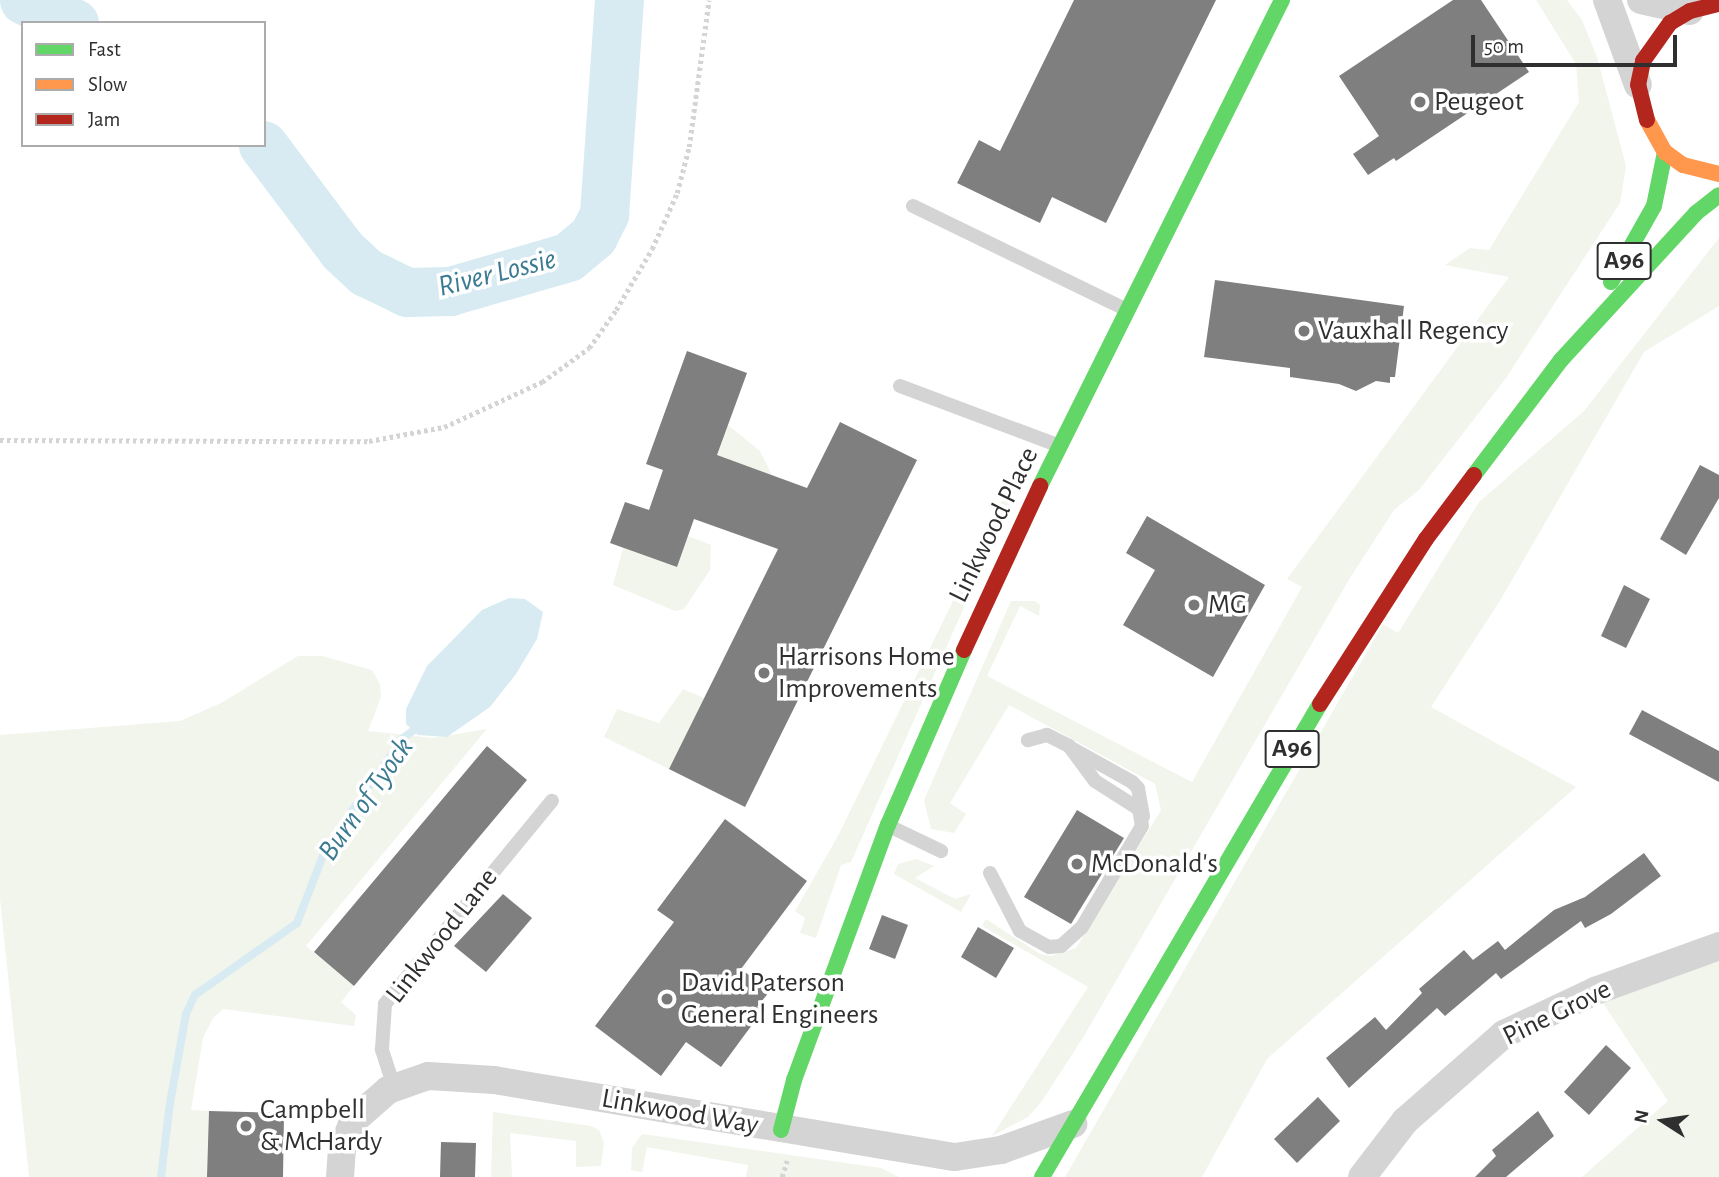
<!DOCTYPE html>
<style>
body{margin:0}
#map{position:relative;width:1719px;height:1177px;overflow:hidden;background:#fff;font-family:"Alegreya Sans",sans-serif}
div>[style]{position:absolute}
.green>*{inset:0;background:#f2f5ec}
.water>*{inset:0;background:#d8ebf2}
.stream>*{height:8px;margin:-4px;padding:0 4px;transform-origin:4px;border-radius:4px;background:#d8ebf2}
.river>*{height:49px;margin:-24.5px;padding:0 24.5px;transform-origin:24.5px;border-radius:24.5px;background:#d8ebf2}
.building>*{inset:0;background:#7f7f7f}
.path>*{height:4.5px;margin-top:-2.25px;transform-origin:0;background:repeating-linear-gradient(90deg,#d4d4d4 0 3.5px,transparent 0 7px)}
.lane>*{height:14px;margin:-7px;padding:0 7px;transform-origin:7px;border-radius:7px;background:#d4d4d4}
.street>*{height:28px;margin:-14px;padding:0 14px;transform-origin:14px;border-radius:14px;background:#d4d4d4}
.fast>*{height:16px;margin:-8px;padding:0 8px;transform-origin:8px;border-radius:8px;background:#63d668}
.slow>*{height:16px;margin:-8px;padding:0 8px;transform-origin:8px;border-radius:8px;background:#ff974d}
.jam>*{height:16px;margin:-8px;padding:0 8px;transform-origin:8px;border-radius:8px;background:#b3261e}
.dots>*{width:19px;height:19px;translate:-50% -50%;box-sizing:border-box;border:4px solid #fff;border-radius:50%}
span{translate:-50% -50%;white-space:nowrap;text-align:center;line-height:1.15;-webkit-text-stroke:7px #fff;paint-order:stroke}
.shield-label span{padding:2px 5px;background:#fff;border:2px solid;border-radius:5px;-webkit-text-stroke-width:0}
.shield-label{font-size:26px;color:#2f2f2f;font-weight:700}
.poi-label{font-size:28px;color:#2f2f2f}
.left{translate:0 -50%;text-align:left}
.street-label{font-size:28px;color:#2f2f2f}
.water-label{font-size:30px;color:#3b7b92;font-style:italic}
.legend{position:absolute;left:21px;top:21px;width:245px;height:126px;box-sizing:border-box;background:#fff;border:2px solid #acacac;margin:0;padding:9px 12px;list-style:none;font-size:21px;color:#2f2f2f}
.legend li{display:flex;align-items:center;gap:14px;height:35px}
.legend b{width:35px;border:2px solid #acacac}
.north{position:absolute;left:1628px;top:1086px;width:70px;height:70px;-webkit-text-stroke:5px #fff;paint-order:stroke;rotate:282deg;font-size:19px;font-weight:700;line-height:28px;text-align:center;color:#2f2f2f}
.north::after{content:'';display:block;margin:auto;width:24px;height:32px;background:#2f2f2f;clip-path:polygon(50% 0,100% 100%,50% 72%,0 100%)}
.scale{position:absolute;left:1471px;top:35px;width:206px;height:32px;box-sizing:border-box;border:4px solid #2f2f2f;border-top:0;padding-left:9px;font-size:21px;line-height:24px;white-space:nowrap;color:#2f2f2f;-webkit-text-stroke:5px #fff;paint-order:stroke}
</style>
<div id="map">
<div class="green">
<i style="clip-path:polygon(1536px 0,1567px 0,1582px 20px,1597px 57px,1626px 166px,1620px 203px,1506px 378px,1419px 490px,1394px 510px,1350px 578px,1084px 1036px,1042px 1101px,1028px 1117px,992px 1136px,1088px 987px,982px 926px,986px 919px,1040px 954px,1051px 956px,1076px 948px,1161px 810px,1155px 784px,1009px 705px,950px 803px,966px 814px,954px 833px,931px 829px,924px 800px,1011px 601px,1035px 601px,1040px 605px,1039px 616px,1020px 606px,987px 676px,1192px 782px,1302px 587px,1287px 579px,1509px 277px,1445px 265px,1470px 248px,1489px 250px,1579px 102px,1576px 64px)"></i>
<i style="clip-path:polygon(1719px 238px,1719px 306px,1644px 352px,1501px 599px,1431px 707px,1576px 787px,1267px 1059px,1202px 1177px,1065px 1177px,1383px 624px,1398px 633px,1479px 502px,1584px 411px)"></i>
<i style="clip-path:polygon(728px 425px,760px 451px,772px 475px,735px 462px,713px 466px)"></i>
<i style="clip-path:polygon(1017px 470px,1021px 479px,851px 862px,841px 865px,816px 938px,800px 933px,805px 918px,795px 911px,839px 834px)"></i>
<i style="clip-path:polygon(688px 536px,711px 545px,710px 570px,684px 609px,675px 611px,613px 585px,623px 548px,677px 567px)"></i>
<i style="clip-path:polygon(298px 656px,322px 656px,372px 670px,380px 684px,381px 697px,368px 731px,433px 738px,487px 729px,306px 946px,354px 986px,341px 1002px,356px 1015px,354px 1026px,223px 1009px,213px 1018px,203px 1038px,191px 1110px,209px 1111px,207px 1177px,29px 1177px,0 899px,0 735px,180px 721px,221px 703px)"></i>
<i style="clip-path:polygon(683px 689px,704px 698px,669px 769px,604px 737px,617px 709px,659px 723px)"></i>
<i style="clip-path:polygon(916px 859px,934px 866px,915px 878px,955px 899px,971px 894px,961px 912px,894px 874px,898px 864px)"></i>
<i style="clip-path:polygon(1719px 946px,1719px 1177px,1582px 1177px,1668px 1101px,1595px 991px)"></i>
<i style="clip-path:polygon(493px 1112px,591px 1126px,599px 1130px,604px 1143px,601px 1166px,576px 1167px,576px 1141px,510px 1133px,512px 1177px,491px 1177px)"></i>
<i style="clip-path:polygon(642px 1134px,881px 1168px,899px 1177px,746px 1177px,748px 1165px,647px 1147px,642px 1172px,631px 1170px,632px 1148px)"></i>
</div>
<div class="water">
<i style="clip-path:polygon(509px 598px,525px 599px,543px 612px,537px 639px,516px 674px,490px 707px,447px 737px,418px 735px,406px 724px,406px 709px,427px 666px,482px 610px)"></i>
</div>
<div class="stream">
<i style="left:161px;top:1177px;width:75px;rotate:-83.1deg"></i>
<i style="left:170px;top:1103px;width:90px;rotate:-79.8deg"></i>
<i style="left:186px;top:1014px;width:21px;rotate:-65deg"></i>
<i style="left:195px;top:995px;width:125px;rotate:-35.2deg"></i>
<i style="left:297px;top:923px;width:80px;rotate:-68.9deg"></i>
<i style="left:326px;top:848px;width:134px;rotate:-55deg"></i>
<i style="left:403px;top:738px;width:24px;rotate:-36deg"></i>
</div>
<div class="river">
<i style="left:24px;top:0;width:55px;rotate:24.7deg"></i>
<i style="left:263px;top:145px;width:131px;rotate:53deg"></i>
<i style="left:342px;top:250px;width:33px;rotate:43deg"></i>
<i style="left:366px;top:272px;width:46px;rotate:26deg"></i>
<i style="left:407px;top:292px;width:43px;rotate:-1.3deg"></i>
<i style="left:450px;top:291px;width:123px;rotate:-16.1deg"></i>
<i style="left:568px;top:257px;width:33px;rotate:-40deg"></i>
<i style="left:593px;top:236px;width:25px;rotate:-63deg"></i>
<i style="left:604px;top:214px;width:215px;rotate:-86deg"></i>
</div>
<div class="building">
<i style="clip-path:polygon(1074px 0,1216px 0,1106px 223px,1052px 197px,1040px 223px,957px 183px,979px 140px,1000px 151px)"></i>
<i style="clip-path:polygon(1453px 0,1481px 0,1529px 72px,1396px 161px,1394px 158px,1368px 175px,1353px 154px,1379px 136px,1339px 76px)"></i>
<i style="clip-path:polygon(1215px 280px,1404px 306px,1395px 377px,1390px 377px,1390px 383px,1376px 381px,1356px 391px,1339px 384px,1290px 377px,1290px 368px,1204px 357px)"></i>
<i style="clip-path:polygon(687px 351px,747px 373px,717px 455px,807px 488px,840px 422px,917px 460px,745px 807px,669px 769px,778px 549px,694px 519px,677px 567px,610px 543px,625px 502px,649px 510px,663px 470px,646px 464px)"></i>
<i style="clip-path:polygon(1700px 465px,1719px 475px,1719px 498px,1686px 555px,1660px 539px)"></i>
<i style="clip-path:polygon(1147px 516px,1265px 585px,1213px 677px,1123px 625px,1155px 570px,1126px 553px)"></i>
<i style="clip-path:polygon(1624px 585px,1650px 599px,1626px 648px,1601px 636px)"></i>
<i style="clip-path:polygon(1642px 710px,1719px 751px,1719px 782px,1629px 734px)"></i>
<i style="clip-path:polygon(487px 746px,527px 780px,354px 986px,314px 952px)"></i>
<i style="clip-path:polygon(1077px 810px,1124px 838px,1071px 924px,1024px 897px)"></i>
<i style="clip-path:polygon(725px 819px,807px 881px,741px 969px,770px 991px,757px 1007px,763px 1011px,746px 1033px,721px 1067px,686px 1042px,661px 1076px,595px 1026px,674px 922px,657px 910px)"></i>
<i style="clip-path:polygon(1644px 853px,1661px 876px,1611px 914px,1585px 928px,1581px 921px,1501px 979px,1496px 973px,1445px 1016px,1437px 1008px,1349px 1088px,1326px 1058px,1375px 1017px,1386px 1030px,1422px 993px,1419px 989px,1464px 950px,1473px 960px,1498px 941px,1505px 950px,1554px 910px,1585px 897px)"></i>
<i style="clip-path:polygon(503px 894px,532px 918px,486px 972px,454px 946px)"></i>
<i style="clip-path:polygon(882px 915px,908px 925px,895px 959px,869px 949px)"></i>
<i style="clip-path:polygon(978px 927px,1014px 948px,996px 978px,961px 957px)"></i>
<i style="clip-path:polygon(1606px 1045px,1631px 1068px,1589px 1115px,1564px 1092px)"></i>
<i style="clip-path:polygon(1318px 1097px,1340px 1121px,1297px 1163px,1274px 1139px)"></i>
<i style="clip-path:polygon(209px 1111px,284px 1113px,283px 1177px,207px 1177px)"></i>
<i style="clip-path:polygon(1538px 1111px,1554px 1136px,1506px 1177px,1475px 1177px,1496px 1156px,1492px 1150px)"></i>
<i style="clip-path:polygon(441px 1142px,476px 1143px,475px 1177px,440px 1177px)"></i>
</div>
<div class="path">
<i style="left:0;top:440px;width:369px;rotate:0.2deg"></i>
<i style="left:369px;top:441px;width:76px;rotate:-10.6deg"></i>
<i style="left:444px;top:427px;width:108px;rotate:-24.7deg"></i>
<i style="left:542px;top:382px;width:58px;rotate:-35.9deg"></i>
<i style="left:589px;top:348px;width:47px;rotate:-54.6deg"></i>
<i style="left:616px;top:310px;width:71px;rotate:-59.5deg"></i>
<i style="left:652px;top:249px;width:61px;rotate:-65.9deg"></i>
<i style="left:677px;top:193px;width:48px;rotate:-75.4deg"></i>
<i style="left:689px;top:147px;width:148px;rotate:-82.3deg"></i>
<i style="left:782px;top:1177px;width:17px;rotate:-73deg"></i>
</div>
<div class="lane">
<i style="left:913px;top:206px;width:238px;rotate:25.9deg"></i>
<i style="left:900px;top:386px;width:171px;rotate:20.6deg"></i>
<i style="left:1073px;top:749px;width:68px;rotate:29.2deg"></i>
<i style="left:1132px;top:782px;width:8px;rotate:45deg"></i>
<i style="left:1138px;top:788px;width:29px;rotate:80deg"></i>
<i style="left:889px;top:826px;width:58px;rotate:25.7deg"></i>
<i style="left:990px;top:873px;width:65px;rotate:62.7deg"></i>
<i style="left:1020px;top:931px;width:33px;rotate:29deg"></i>
<i style="left:1049px;top:947px;width:12px;rotate:-5deg"></i>
<i style="left:1061px;top:946px;width:28px;rotate:-42deg"></i>
<i style="left:1082px;top:927px;width:117px;rotate:-59.3deg"></i>
<i style="left:1142px;top:826px;width:17px;rotate:-100deg"></i>
<i style="left:1139px;top:809px;width:52px;rotate:-147.5deg"></i>
<i style="left:1095px;top:781px;width:44px;rotate:-126.6deg"></i>
<i style="left:1069px;top:746px;width:25px;rotate:-153deg"></i>
<i style="left:1047px;top:735px;width:20px;rotate:165deg"></i>
<i style="left:394px;top:1087px;width:40px;rotate:-108deg"></i>
<i style="left:382px;top:1049px;width:45px;rotate:-86.2deg"></i>
<i style="left:385px;top:1004px;width:263px;rotate:-50.6deg"></i>
</div>
<div class="street">
<i style="left:1607px;top:0;width:90px;rotate:70deg"></i>
<i style="left:1641px;top:0;width:50px;rotate:12.7deg"></i>
<i style="left:340px;top:1177px;width:28px;rotate:-86deg"></i>
<i style="left:342px;top:1149px;width:31px;rotate:-68deg"></i>
<i style="left:354px;top:1120px;width:45px;rotate:-41.4deg"></i>
<i style="left:388px;top:1090px;width:42px;rotate:-19.3deg"></i>
<i style="left:428px;top:1076px;width:66px;rotate:3.5deg"></i>
<i style="left:494px;top:1080px;width:467px;rotate:9.5deg"></i>
<i style="left:955px;top:1157px;width:47px;rotate:-8.7deg"></i>
<i style="left:1001px;top:1150px;width:77px;rotate:-19.9deg"></i>
<i style="left:1362px;top:1177px;width:71px;rotate:-52.5deg"></i>
<i style="left:1405px;top:1121px;width:132px;rotate:-41.3deg"></i>
<i style="left:1504px;top:1034px;width:101px;rotate:-25.3deg"></i>
<i style="left:1595px;top:991px;width:132px;rotate:-19.9deg"></i>
</div>
<div class="fast">
<i style="left:1611px;top:282px;width:87px;rotate:-60.5deg"></i>
<i style="left:1654px;top:206px;width:55px;rotate:-78.5deg"></i>
<i style="left:1474px;top:475px;width:144px;rotate:-52.9deg"></i>
<i style="left:1561px;top:360px;width:200px;rotate:-47.4deg"></i>
<i style="left:1696px;top:213px;width:29px;rotate:-38deg"></i>
<i style="left:1040px;top:486px;width:543px;rotate:-63.53deg"></i>
<i style="left:781px;top:1130px;width:52px;rotate:-75.4deg"></i>
<i style="left:794px;top:1080px;width:272px;rotate:-69.8deg"></i>
<i style="left:888px;top:825px;width:191px;rotate:-66.5deg"></i>
<i style="left:1042px;top:1177px;width:549px;rotate:-59.56deg"></i>
</div>
<div class="slow">
<i style="left:1647px;top:120px;width:37px;rotate:61deg"></i>
<i style="left:1665px;top:152px;width:22px;rotate:36deg"></i>
<i style="left:1683px;top:165px;width:37px;rotate:14deg"></i>
</div>
<div class="jam">
<i style="left:1647px;top:120px;width:36px;rotate:-104deg"></i>
<i style="left:1638px;top:85px;width:25px;rotate:-78deg"></i>
<i style="left:1643px;top:61px;width:47px;rotate:-54.6deg"></i>
<i style="left:1670px;top:23px;width:23px;rotate:-31deg"></i>
<i style="left:1690px;top:11px;width:30px;rotate:-14deg"></i>
<i style="left:964px;top:650px;width:181px;rotate:-65.1deg"></i>
<i style="left:1320px;top:704px;width:196px;rotate:-57.3deg"></i>
<i style="left:1426px;top:539px;width:80px;rotate:-53.1deg"></i>
</div>
<div class="dots">
<i style="left:1420px;top:102px;background:#787878"></i>
<i style="left:1304px;top:331px;background:#787878"></i>
<i style="left:1194px;top:605px;background:#787878"></i>
<i style="left:764px;top:673px;background:#787878"></i>
<i style="left:1077px;top:864px;background:#787878"></i>
<i style="left:667px;top:999px;background:#787878"></i>
<i style="left:246px;top:1126px;background:#787878"></i>
</div>
<div class="shield-label">
<span style="left:1624px;top:261px">A96</span>
<span style="left:1292px;top:749px">A96</span>
</div>
<div class="poi-label">
<span class="left" style="left:1434px;top:102px">Peugeot</span>
<span class="left" style="left:1318px;top:331px">Vauxhall Regency</span>
<span class="left" style="left:1208px;top:605px">MG</span>
<span class="left" style="left:778px;top:673px">Harrisons Home<br>Improvements</span>
<span class="left" style="left:1091px;top:864px">McDonald's</span>
<span class="left" style="left:681px;top:999px">David Paterson<br>General Engineers</span>
<span class="left" style="left:260px;top:1126px">Campbell<br>&amp; McHardy</span>
</div>
<div class="street-label">
<span style="left:994px;top:525px;rotate:-64deg">Linkwood Place</span>
<span style="left:442px;top:936px;rotate:-52deg">Linkwood Lane</span>
<span style="left:1557px;top:1013px;rotate:-26deg">Pine Grove</span>
<span style="left:680px;top:1112px;rotate:10deg">Linkwood Way</span>
</div>
<div class="water-label">
<span style="left:497px;top:273px;rotate:-14deg">River Lossie</span>
<span style="left:366px;top:799px;rotate:-55deg">Burn of Tyock</span>
</div>
<ul class="legend">
<li><b style="height:9px;background:#63d668"></b>Fast</li>
<li><b style="height:9px;background:#ff974d"></b>Slow</li>
<li><b style="height:9px;background:#b3261e"></b>Jam</li>
</ul>
<div class="north">N</div>
<div class="scale">50 m</div>
</div>
